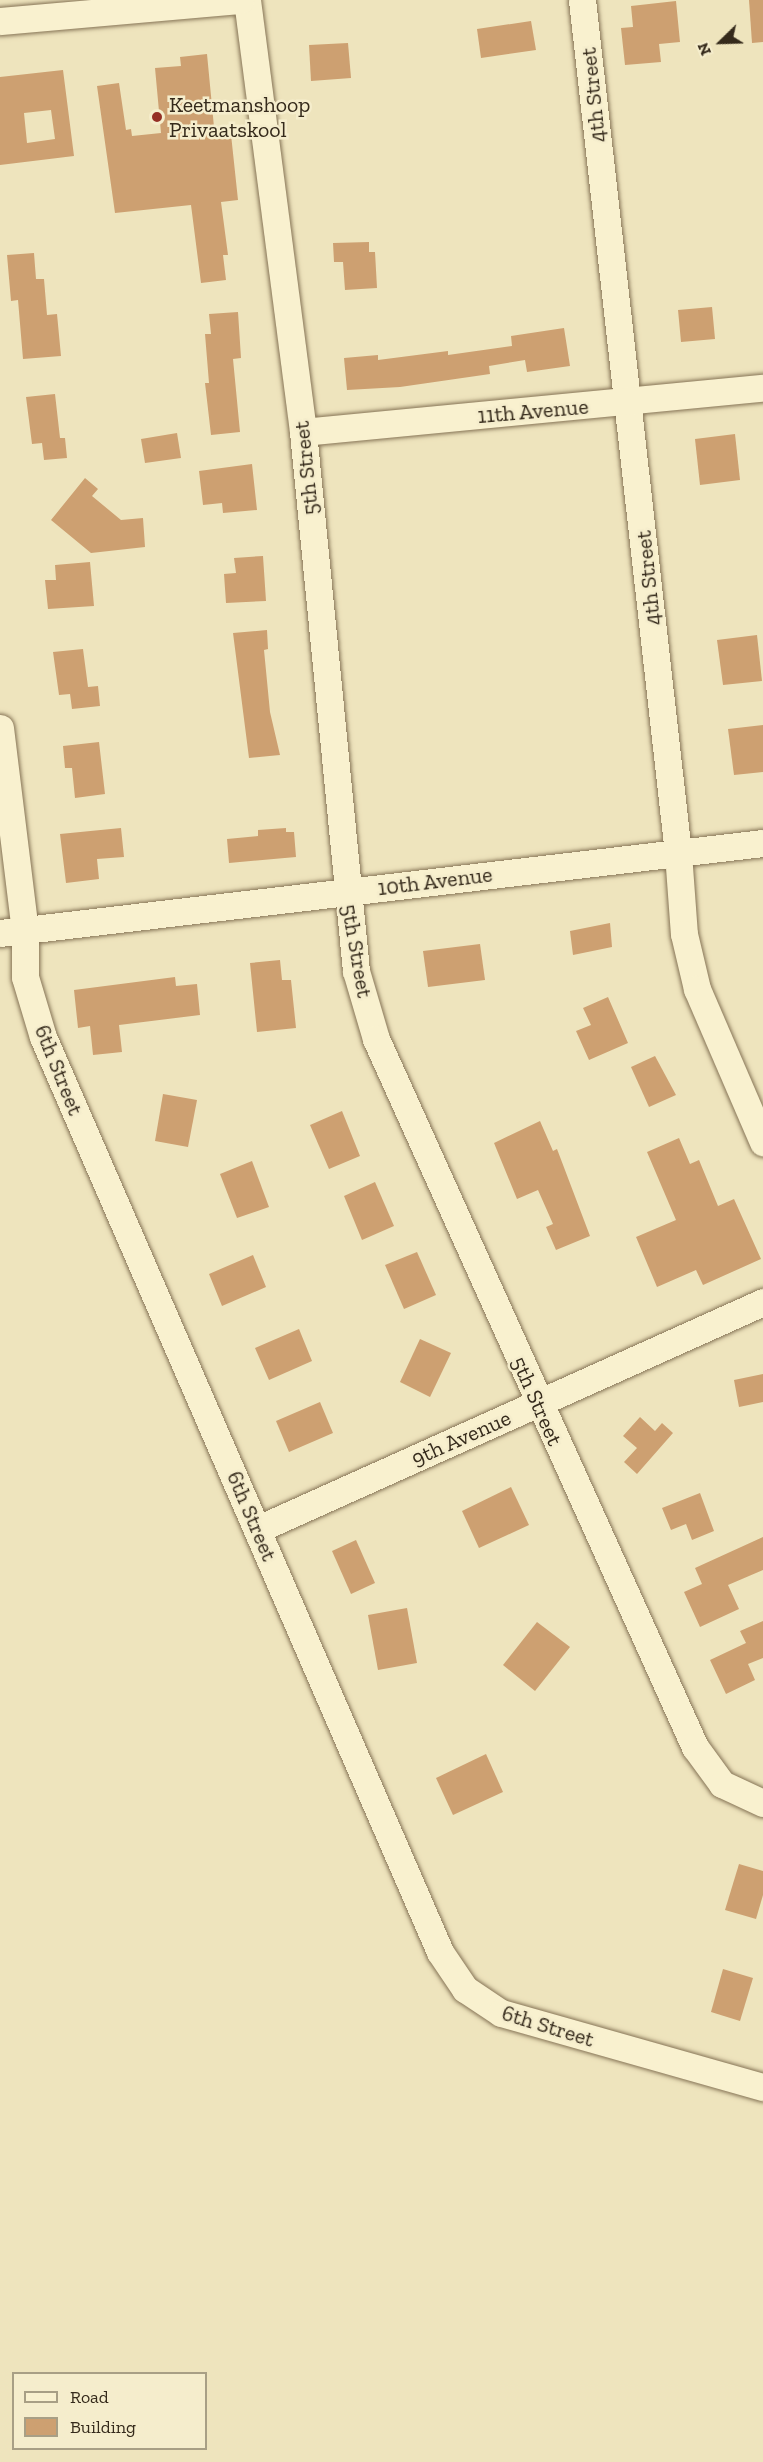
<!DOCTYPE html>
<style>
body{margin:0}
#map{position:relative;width:763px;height:2462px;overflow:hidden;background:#eee4bd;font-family:"Zilla Slab",serif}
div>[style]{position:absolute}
.building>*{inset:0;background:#cda071}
.roads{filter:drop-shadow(0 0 2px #867456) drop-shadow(0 0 2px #867456)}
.minor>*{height:27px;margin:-13.5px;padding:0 13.5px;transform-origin:13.5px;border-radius:13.5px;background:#f9f1cf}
.dots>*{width:16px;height:16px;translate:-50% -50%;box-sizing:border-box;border:3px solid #f5edcc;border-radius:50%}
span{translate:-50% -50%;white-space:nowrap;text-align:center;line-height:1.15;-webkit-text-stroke:5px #f5edcc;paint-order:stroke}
.street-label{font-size:22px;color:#352a1b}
.poi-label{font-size:22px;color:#352a1b}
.left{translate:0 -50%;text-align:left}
.legend{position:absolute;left:12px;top:2372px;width:195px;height:78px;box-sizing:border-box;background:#f5edcc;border:2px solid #a89f85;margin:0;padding:8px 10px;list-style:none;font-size:18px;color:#352a1b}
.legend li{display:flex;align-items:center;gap:12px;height:30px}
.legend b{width:30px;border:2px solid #a89f85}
.north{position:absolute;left:691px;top:12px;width:60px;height:60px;-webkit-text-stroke:4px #f5edcc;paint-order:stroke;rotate:247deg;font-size:16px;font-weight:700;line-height:24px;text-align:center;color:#352a1b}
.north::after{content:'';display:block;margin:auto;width:21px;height:27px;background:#352a1b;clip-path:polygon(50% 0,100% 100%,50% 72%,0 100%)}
</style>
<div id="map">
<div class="building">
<i style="clip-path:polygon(749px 0,763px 0,763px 42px,752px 43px)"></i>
<i style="clip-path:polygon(676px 1px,680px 42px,659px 44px,661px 62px,625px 65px,621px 28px,633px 27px,631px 6px)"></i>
<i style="clip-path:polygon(531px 21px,536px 50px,481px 58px,477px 29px)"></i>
<i style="clip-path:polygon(348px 43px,351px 78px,311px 81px,309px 45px)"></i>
<i style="clip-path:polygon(207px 54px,214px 127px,230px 125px,238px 200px,221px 202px,228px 255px,223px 255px,226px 280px,201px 283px,191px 205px,115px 213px,97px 86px,119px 83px,126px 130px,131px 129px,132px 136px,161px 133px,155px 68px,181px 66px,180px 57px)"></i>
<i style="clip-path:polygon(evenodd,63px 70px,74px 156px,0 165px,0 77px,63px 70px,51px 110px,55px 139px,27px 143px,24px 113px,51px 110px)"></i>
<i style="clip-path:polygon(369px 242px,369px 252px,375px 252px,377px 288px,345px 290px,343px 262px,334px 262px,333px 243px)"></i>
<i style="clip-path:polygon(34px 253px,36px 279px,44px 279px,47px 315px,57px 314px,61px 356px,23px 359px,18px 300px,11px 301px,7px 255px)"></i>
<i style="clip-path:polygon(712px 307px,715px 339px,681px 342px,678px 310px)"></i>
<i style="clip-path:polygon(238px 312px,241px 358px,233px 359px,240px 432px,211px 435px,205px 383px,209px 383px,205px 334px,211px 334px,209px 314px)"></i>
<i style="clip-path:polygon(564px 328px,570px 366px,527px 372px,525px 360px,489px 366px,490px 374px,400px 387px,347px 390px,344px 358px,378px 355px,378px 360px,448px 351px,448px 355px,512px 346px,511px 336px)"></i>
<i style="clip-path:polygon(55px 394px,60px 438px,65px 438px,67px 458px,44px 460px,42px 443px,32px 444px,26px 397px)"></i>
<i style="clip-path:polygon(177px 433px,181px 458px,145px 463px,141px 439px)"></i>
<i style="clip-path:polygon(735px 434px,740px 480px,700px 485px,695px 439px)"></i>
<i style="clip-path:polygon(252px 464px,257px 510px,223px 513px,222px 503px,203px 505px,199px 471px)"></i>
<i style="clip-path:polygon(85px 478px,98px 489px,92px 496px,121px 520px,143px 518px,145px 547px,91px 553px,51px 520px)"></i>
<i style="clip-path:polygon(263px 556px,266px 601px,226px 603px,224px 574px,236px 573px,234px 558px)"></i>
<i style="clip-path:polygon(90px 562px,94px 606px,48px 609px,45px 580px,56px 580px,55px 565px)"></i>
<i style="clip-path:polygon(267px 630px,268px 649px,264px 650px,270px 712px,280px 755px,249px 758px,233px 633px)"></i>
<i style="clip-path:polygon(757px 635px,762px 681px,723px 685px,717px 640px)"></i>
<i style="clip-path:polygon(83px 649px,88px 687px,98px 686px,100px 706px,72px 709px,70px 694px,59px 695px,53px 652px)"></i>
<i style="clip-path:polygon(763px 725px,763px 772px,734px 775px,728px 729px)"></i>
<i style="clip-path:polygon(99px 742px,105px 794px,75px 798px,72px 768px,65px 768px,63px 746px)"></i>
<i style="clip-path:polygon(121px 828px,124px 857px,97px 859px,99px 879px,66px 883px,60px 834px)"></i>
<i style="clip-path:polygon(286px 828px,286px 832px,294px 832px,296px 857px,229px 863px,227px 839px,258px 836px,258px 830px)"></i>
<i style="clip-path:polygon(610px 923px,612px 947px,573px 955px,570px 931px)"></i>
<i style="clip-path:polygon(480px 944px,485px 980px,428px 987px,423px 951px)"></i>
<i style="clip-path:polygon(280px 960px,282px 980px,291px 980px,296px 1028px,257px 1032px,250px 963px)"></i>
<i style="clip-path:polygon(175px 977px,176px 986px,197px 984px,200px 1015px,119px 1025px,122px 1052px,93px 1055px,90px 1026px,78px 1028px,74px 990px)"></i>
<i style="clip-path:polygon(608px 997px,628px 1043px,589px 1060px,576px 1031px,591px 1025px,583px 1008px)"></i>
<i style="clip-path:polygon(655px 1056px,676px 1095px,649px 1107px,631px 1067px)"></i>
<i style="clip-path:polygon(163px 1094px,197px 1100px,188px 1147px,155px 1141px)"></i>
<i style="clip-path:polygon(342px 1111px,360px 1156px,329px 1169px,310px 1125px)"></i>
<i style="clip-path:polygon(540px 1121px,553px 1151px,557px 1149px,590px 1236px,556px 1250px,546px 1227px,553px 1224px,538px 1190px,517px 1199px,494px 1143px)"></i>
<i style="clip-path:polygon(679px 1138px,690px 1164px,699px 1160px,718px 1206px,734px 1199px,761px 1259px,703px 1285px,696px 1270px,657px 1287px,636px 1237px,676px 1220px,647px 1152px)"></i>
<i style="clip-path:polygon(252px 1161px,269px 1207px,237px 1218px,220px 1174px)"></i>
<i style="clip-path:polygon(375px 1182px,394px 1226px,362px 1240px,344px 1196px)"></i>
<i style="clip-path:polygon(417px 1252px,436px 1295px,404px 1309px,385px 1265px)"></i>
<i style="clip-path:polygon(253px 1255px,266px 1287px,222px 1306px,209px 1274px)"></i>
<i style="clip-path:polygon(299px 1329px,312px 1361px,269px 1380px,255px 1348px)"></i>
<i style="clip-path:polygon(420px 1339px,451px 1353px,430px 1397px,400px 1382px)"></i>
<i style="clip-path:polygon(763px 1374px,763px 1402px,739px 1407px,734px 1380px)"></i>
<i style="clip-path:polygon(320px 1402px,333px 1433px,289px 1452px,276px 1421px)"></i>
<i style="clip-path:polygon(640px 1417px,655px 1431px,662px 1423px,673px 1433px,637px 1474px,624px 1462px,637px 1448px,623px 1436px)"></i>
<i style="clip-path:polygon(511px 1487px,529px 1525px,479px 1548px,462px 1511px)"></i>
<i style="clip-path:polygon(700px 1493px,714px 1531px,692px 1540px,686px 1524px,671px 1530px,662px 1508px)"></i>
<i style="clip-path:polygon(763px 1537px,763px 1570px,728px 1585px,739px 1609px,700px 1627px,684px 1592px,702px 1584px,695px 1568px)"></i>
<i style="clip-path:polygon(356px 1540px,375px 1583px,351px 1594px,332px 1551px)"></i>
<i style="clip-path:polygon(407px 1608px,417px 1663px,378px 1670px,368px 1615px)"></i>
<i style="clip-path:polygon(763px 1621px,763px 1658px,748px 1664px,755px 1680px,726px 1694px,710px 1660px,746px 1643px,740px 1631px)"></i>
<i style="clip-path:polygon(537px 1622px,570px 1647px,535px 1691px,503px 1665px)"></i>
<i style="clip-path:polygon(486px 1754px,503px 1792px,453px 1815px,436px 1778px)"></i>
<i style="clip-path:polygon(739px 1864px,763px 1871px,763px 1895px,756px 1919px,725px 1910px)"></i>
<i style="clip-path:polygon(723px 1969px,753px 1978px,740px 2021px,711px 2012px)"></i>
</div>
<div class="roads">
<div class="minor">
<i style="left:247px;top:0;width:436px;rotate:82.6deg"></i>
<i style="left:303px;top:432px;width:542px;rotate:84.38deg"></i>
<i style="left:356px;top:971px;width:71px;rotate:73.6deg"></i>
<i style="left:376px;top:1039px;width:777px;rotate:65.75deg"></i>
<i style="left:695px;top:1747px;width:46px;rotate:53.9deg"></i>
<i style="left:722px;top:1784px;width:45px;rotate:24.9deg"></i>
<i style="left:582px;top:0;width:858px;rotate:83.58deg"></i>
<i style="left:678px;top:853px;width:81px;rotate:85.8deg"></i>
<i style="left:684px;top:934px;width:57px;rotate:76.7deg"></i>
<i style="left:697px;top:989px;width:167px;rotate:66.7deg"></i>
<i style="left:0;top:21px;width:241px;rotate:-5deg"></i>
<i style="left:303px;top:432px;width:462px;rotate:-5.5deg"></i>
<i style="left:0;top:728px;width:205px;rotate:83deg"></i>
<i style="left:25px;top:931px;width:46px;rotate:90deg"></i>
<i style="left:25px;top:977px;width:63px;rotate:73.3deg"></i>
<i style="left:43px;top:1037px;width:997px;rotate:66.54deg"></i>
<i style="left:440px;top:1952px;width:45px;rotate:56deg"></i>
<i style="left:465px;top:1989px;width:43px;rotate:33.7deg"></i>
<i style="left:501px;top:2013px;width:272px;rotate:15.8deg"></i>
<i style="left:0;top:933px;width:768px;rotate:-6.73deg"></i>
<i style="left:258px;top:1529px;width:554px;rotate:-24.2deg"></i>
</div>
</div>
<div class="dots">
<i style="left:157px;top:117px;background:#952f25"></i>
</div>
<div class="street-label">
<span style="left:593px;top:95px;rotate:-96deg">4th Street</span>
<span style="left:533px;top:411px;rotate:-5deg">11th Avenue</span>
<span style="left:306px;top:468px;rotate:-96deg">5th Street</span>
<span style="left:648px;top:578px;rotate:-96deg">4th Street</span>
<span style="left:435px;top:881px;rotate:-7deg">10th Avenue</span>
<span style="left:357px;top:951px;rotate:80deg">5th Street</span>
<span style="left:59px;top:1070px;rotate:68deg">6th Street</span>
<span style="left:537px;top:1401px;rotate:66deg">5th Street</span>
<span style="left:461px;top:1438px;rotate:-24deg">9th Avenue</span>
<span style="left:252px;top:1516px;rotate:67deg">6th Street</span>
<span style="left:548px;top:2026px;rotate:17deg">6th Street</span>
</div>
<div class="poi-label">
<span class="left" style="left:169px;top:117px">Keetmanshoop<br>Privaatskool</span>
</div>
<ul class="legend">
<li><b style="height:8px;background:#f9f1cf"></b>Road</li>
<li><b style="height:16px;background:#cda071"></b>Building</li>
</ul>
<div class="north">N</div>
</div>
